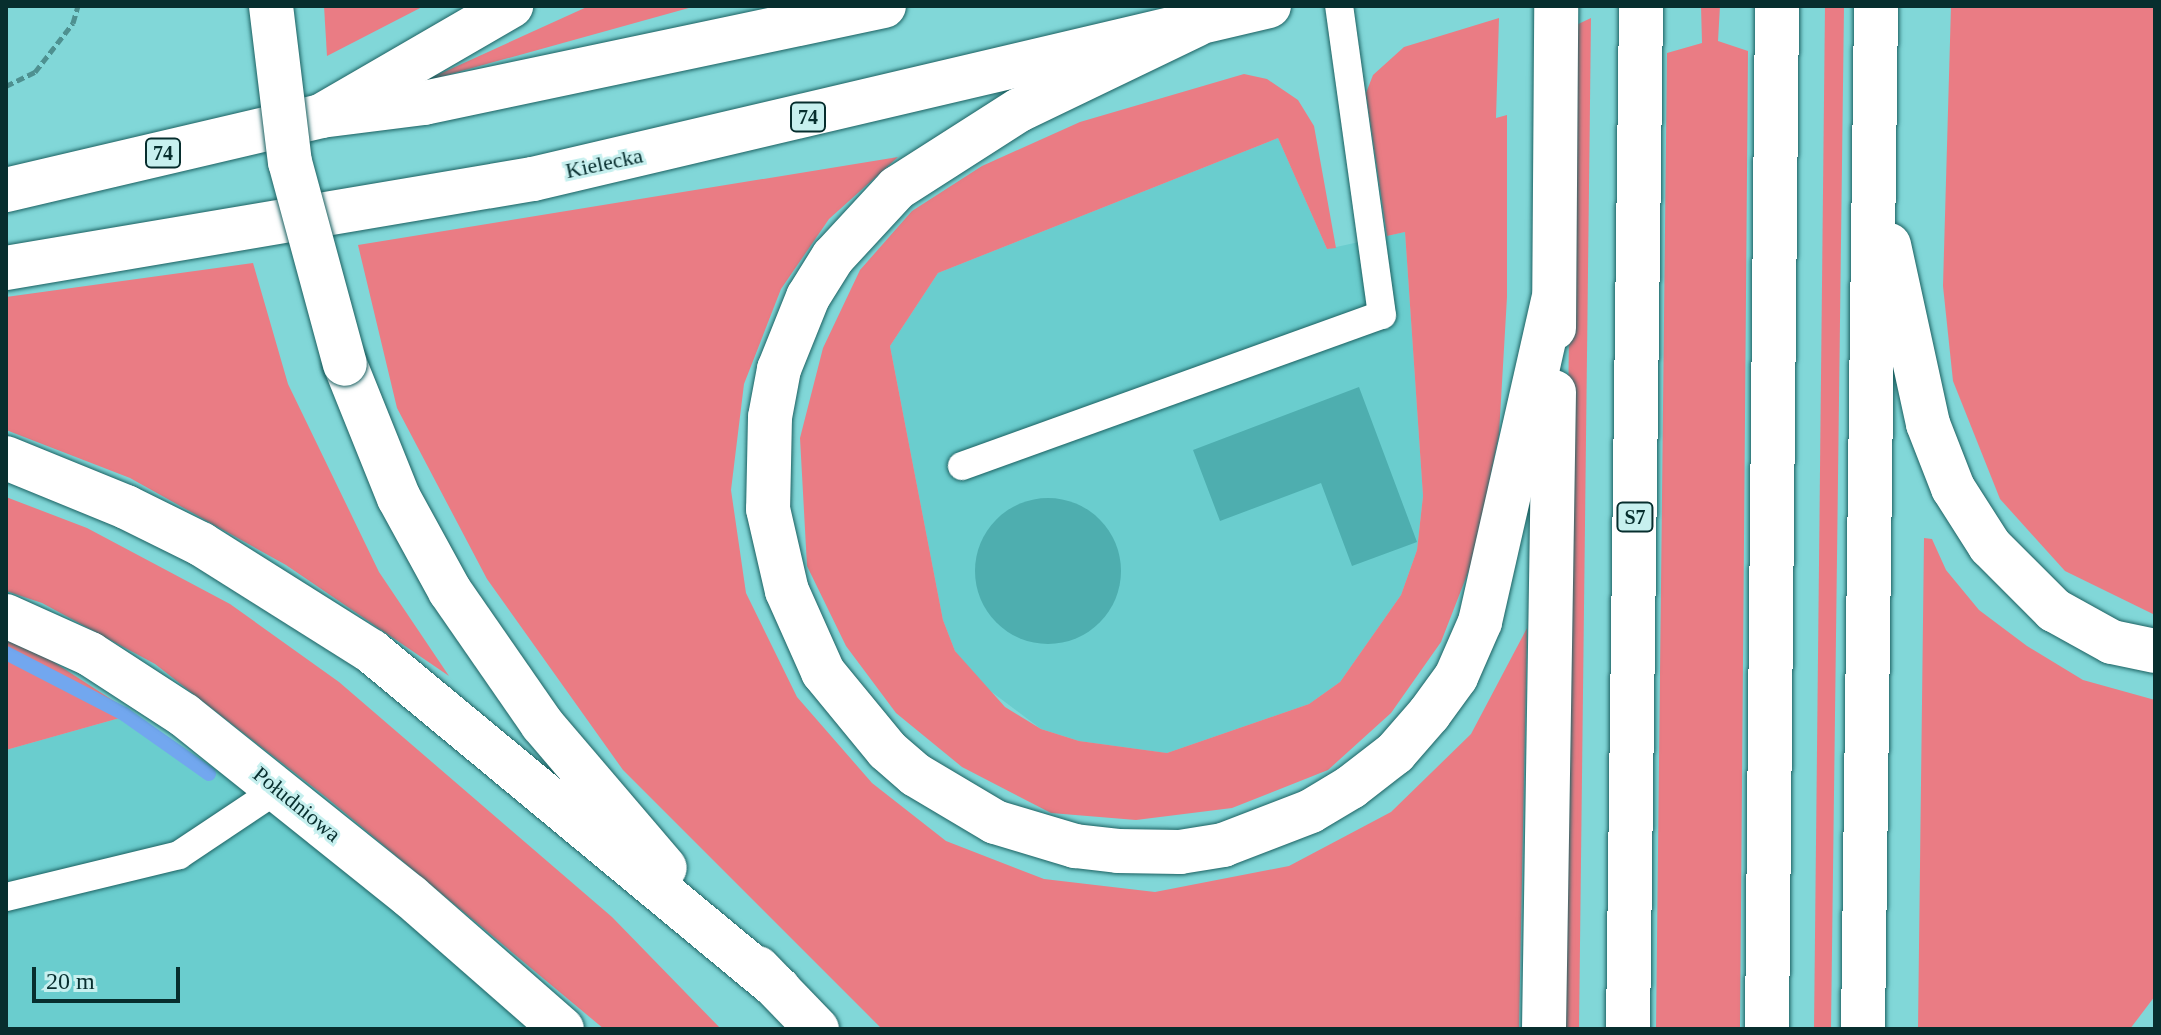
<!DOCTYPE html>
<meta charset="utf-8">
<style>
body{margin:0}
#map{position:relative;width:2161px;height:1035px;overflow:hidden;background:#81d7d8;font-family:"Times New Roman",serif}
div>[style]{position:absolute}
.built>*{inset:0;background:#6acdce}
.green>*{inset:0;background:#ea7c84}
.stream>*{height:14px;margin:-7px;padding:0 7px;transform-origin:7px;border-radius:7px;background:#72a7ef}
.building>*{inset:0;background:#4eaeaf}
.round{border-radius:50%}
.path>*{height:5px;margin-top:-2.5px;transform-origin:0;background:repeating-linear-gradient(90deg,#4e9090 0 8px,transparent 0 12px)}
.roads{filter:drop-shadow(0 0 2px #1c6162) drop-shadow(0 0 2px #1c6162)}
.service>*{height:28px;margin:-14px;padding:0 14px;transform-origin:14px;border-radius:14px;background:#fff}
.minor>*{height:44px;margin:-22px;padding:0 22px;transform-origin:22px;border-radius:22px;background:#fff}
.primary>*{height:44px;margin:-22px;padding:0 22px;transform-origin:22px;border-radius:22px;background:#fff}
.motorway>*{height:44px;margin:-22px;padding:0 22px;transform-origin:22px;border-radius:22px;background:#fff}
.bridges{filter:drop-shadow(0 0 2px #1c6162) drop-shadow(0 0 2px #1c6162)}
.motorway-bridge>*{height:44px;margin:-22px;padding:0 22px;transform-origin:22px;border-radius:22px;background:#fff}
span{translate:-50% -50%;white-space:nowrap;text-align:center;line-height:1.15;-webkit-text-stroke:6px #c7f0ef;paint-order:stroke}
.shield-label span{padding:2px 6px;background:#c7f0ef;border:2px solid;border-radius:6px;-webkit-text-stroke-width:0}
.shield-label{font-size:20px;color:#072e2e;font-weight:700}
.street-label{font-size:22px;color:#072e2e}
.frame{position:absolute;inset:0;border:8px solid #072e2e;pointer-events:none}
.scale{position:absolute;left:32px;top:967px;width:148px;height:36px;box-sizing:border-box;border:4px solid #072e2e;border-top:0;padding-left:10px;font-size:24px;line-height:28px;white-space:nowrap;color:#072e2e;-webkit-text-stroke:6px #c7f0ef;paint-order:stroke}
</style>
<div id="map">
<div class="built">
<i style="clip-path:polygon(1278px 138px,1327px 249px,1405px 232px,1423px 496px,1417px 550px,1401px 595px,1340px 682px,1309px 704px,1167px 753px,1079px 741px,1041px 729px,981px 684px,955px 651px,943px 620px,890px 346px,938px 273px)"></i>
<i style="clip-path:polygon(134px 714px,275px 809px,534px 1029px,6px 1029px,6px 750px)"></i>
</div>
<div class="green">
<i style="clip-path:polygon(324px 6px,424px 6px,327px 56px)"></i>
<i style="clip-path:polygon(589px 6px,696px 6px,422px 82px)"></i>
<i style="clip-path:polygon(1701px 6px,1720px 6px,1718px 41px,1748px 51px,1740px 1029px,1656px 1029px,1667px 53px,1702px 43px)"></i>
<i style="clip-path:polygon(1825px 6px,1844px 6px,1831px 1029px,1814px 1029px)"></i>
<i style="clip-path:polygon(1951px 6px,2155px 6px,2155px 615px,2065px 571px,2000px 499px,1953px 381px,1943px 286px)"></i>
<i style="clip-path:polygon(1499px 18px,1496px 118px,1507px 115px,1507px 297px,1499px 434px,1474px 557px,1441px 642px,1391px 713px,1328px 770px,1232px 808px,1136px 820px,1051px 813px,962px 767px,896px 713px,846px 646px,807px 566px,800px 438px,823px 348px,860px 270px,912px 211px,982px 166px,1080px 122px,1244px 74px,1267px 79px,1298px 100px,1314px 126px,1336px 248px,1327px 249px,1278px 138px,938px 273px,890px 346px,943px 620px,955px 651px,1005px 707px,1041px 729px,1079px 741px,1167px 753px,1309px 704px,1340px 682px,1401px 595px,1417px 550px,1423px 496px,1405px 232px,1387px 236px,1366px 93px,1373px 75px,1404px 47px)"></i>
<i style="clip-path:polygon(1591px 18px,1579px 1029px,1562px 1029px,1572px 27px)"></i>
<i style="clip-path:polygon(898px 157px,829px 219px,781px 289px,744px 384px,731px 490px,746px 593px,797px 697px,872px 783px,946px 841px,1044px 879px,1155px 892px,1289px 866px,1391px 812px,1471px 734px,1527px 628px,1519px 1029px,882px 1029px,623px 770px,487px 579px,397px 408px,358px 245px)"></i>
<i style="clip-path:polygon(253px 263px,288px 384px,379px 572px,449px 676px,286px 565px,130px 478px,6px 430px,6px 297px)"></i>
<i style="clip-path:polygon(6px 497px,87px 528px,230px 604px,339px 682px,612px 917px,721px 1029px,604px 1029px,327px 798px,155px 664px,42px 603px,6px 591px)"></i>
<i style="clip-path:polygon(1924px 538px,1932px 539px,1946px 570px,1979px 610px,2027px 646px,2083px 680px,2155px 700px,2155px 996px,2130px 1029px,1918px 1029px)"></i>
<i style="clip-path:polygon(6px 637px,29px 646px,134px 714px,6px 750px)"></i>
</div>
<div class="stream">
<i style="left:6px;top:653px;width:133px;rotate:27.3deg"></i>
<i style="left:124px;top:714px;width:104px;rotate:35.2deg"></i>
</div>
<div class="building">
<i style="clip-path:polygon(1359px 387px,1417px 542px,1352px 566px,1321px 483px,1220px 521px,1193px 450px)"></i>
<i class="round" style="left:975px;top:498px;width:146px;height:146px"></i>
</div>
<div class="path">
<i style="left:6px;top:86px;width:32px;rotate:-26deg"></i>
<i style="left:35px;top:72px;width:62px;rotate:-52.2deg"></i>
<i style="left:73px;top:23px;width:18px;rotate:-74deg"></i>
</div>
<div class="roads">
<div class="service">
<i style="left:962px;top:466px;width:446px;rotate:-19.8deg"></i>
<i style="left:1382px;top:315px;width:312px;rotate:-97.9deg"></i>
<i style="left:6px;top:897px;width:178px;rotate:-13.6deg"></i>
<i style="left:179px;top:855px;width:119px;rotate:-33.7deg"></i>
</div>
<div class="minor">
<i style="left:6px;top:616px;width:92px;rotate:24.3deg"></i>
<i style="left:90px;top:654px;width:112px;rotate:33deg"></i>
<i style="left:184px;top:715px;width:290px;rotate:38.7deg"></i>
<i style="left:410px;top:896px;width:202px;rotate:41.2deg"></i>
</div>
<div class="primary">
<i style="left:6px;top:190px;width:324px;rotate:-13.2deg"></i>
<i style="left:321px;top:116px;width:104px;rotate:-7.2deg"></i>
<i style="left:424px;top:103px;width:470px;rotate:-11.9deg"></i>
<i style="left:6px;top:268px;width:534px;rotate:-9.59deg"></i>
<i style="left:533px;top:179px;width:756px;rotate:-13.23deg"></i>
</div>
<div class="motorway">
<i style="left:1196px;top:25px;width:196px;rotate:154.3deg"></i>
<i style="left:1019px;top:110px;width:145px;rotate:147.4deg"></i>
<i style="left:897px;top:188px;width:94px;rotate:132.8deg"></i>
<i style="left:833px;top:257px;width:47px;rotate:122deg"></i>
<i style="left:808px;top:297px;width:78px;rotate:111.9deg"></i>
<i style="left:779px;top:369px;width:49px;rotate:100.6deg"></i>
<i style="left:770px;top:417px;width:92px;rotate:91.2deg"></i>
<i style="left:768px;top:509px;width:84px;rotate:77deg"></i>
<i style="left:787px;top:591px;width:89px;rotate:66deg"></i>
<i style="left:823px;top:672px;width:101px;rotate:50.6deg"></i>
<i style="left:887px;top:750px;width:38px;rotate:41deg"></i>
<i style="left:916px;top:775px;width:92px;rotate:30.7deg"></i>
<i style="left:995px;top:822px;width:84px;rotate:16.7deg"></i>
<i style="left:1075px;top:846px;width:43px;rotate:6.6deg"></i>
<i style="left:1118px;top:851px;width:62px;rotate:0.9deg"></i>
<i style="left:1180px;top:852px;width:44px;rotate:-9.2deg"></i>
<i style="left:1223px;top:845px;width:94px;rotate:-21.1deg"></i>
<i style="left:1311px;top:811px;width:47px;rotate:-31deg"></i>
<i style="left:1351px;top:787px;width:56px;rotate:-37.7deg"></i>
<i style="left:1395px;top:753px;width:52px;rotate:-48.9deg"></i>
<i style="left:1429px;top:714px;width:46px;rotate:-53.9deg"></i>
<i style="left:1456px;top:677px;width:60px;rotate:-66.4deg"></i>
<i style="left:1480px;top:622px;width:330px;rotate:-77.2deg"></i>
<i style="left:321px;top:116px;width:220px;rotate:-30.1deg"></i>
<i style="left:1889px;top:245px;width:183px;rotate:77.7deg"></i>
<i style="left:1928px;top:424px;width:69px;rotate:68.7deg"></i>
<i style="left:1953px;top:488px;width:69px;rotate:57.5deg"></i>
<i style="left:1990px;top:546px;width:91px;rotate:45deg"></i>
<i style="left:2054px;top:610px;width:66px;rotate:28.9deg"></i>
<i style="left:2112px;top:642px;width:44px;rotate:11.8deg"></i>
<i style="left:1554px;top:328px;width:322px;rotate:-89.6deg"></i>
<i style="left:345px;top:364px;width:144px;rotate:68.1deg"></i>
<i style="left:399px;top:498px;width:106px;rotate:61.3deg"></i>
<i style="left:450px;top:591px;width:162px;rotate:55.3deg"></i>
<i style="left:542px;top:724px;width:189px;rotate:49.5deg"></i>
<i style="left:6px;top:458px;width:130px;rotate:22.2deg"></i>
<i style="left:126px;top:507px;width:84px;rotate:26.3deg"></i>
<i style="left:201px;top:544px;width:201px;rotate:32.2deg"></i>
<i style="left:371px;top:651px;width:530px;rotate:39.64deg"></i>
<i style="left:758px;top:968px;width:85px;rotate:46deg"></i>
<i style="left:1544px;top:1029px;width:637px;rotate:-89.1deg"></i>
<i style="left:1628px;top:1029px;width:1023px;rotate:-89.27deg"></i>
<i style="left:1767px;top:1029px;width:1023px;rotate:-89.44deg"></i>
<i style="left:1863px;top:1029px;width:1023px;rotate:-89.27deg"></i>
</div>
</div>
<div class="bridges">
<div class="motorway-bridge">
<i style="left:271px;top:6px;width:157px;rotate:83.1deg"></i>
<i style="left:290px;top:162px;width:209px;rotate:74.8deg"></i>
</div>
</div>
<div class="shield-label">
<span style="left:808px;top:117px">74</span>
<span style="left:163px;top:153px">74</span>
<span style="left:1635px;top:517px">S7</span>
</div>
<div class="street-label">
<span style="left:604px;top:163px;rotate:-12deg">Kielecka</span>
<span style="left:297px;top:804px;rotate:39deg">Południowa</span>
</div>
<div class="frame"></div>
<div class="scale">20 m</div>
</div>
